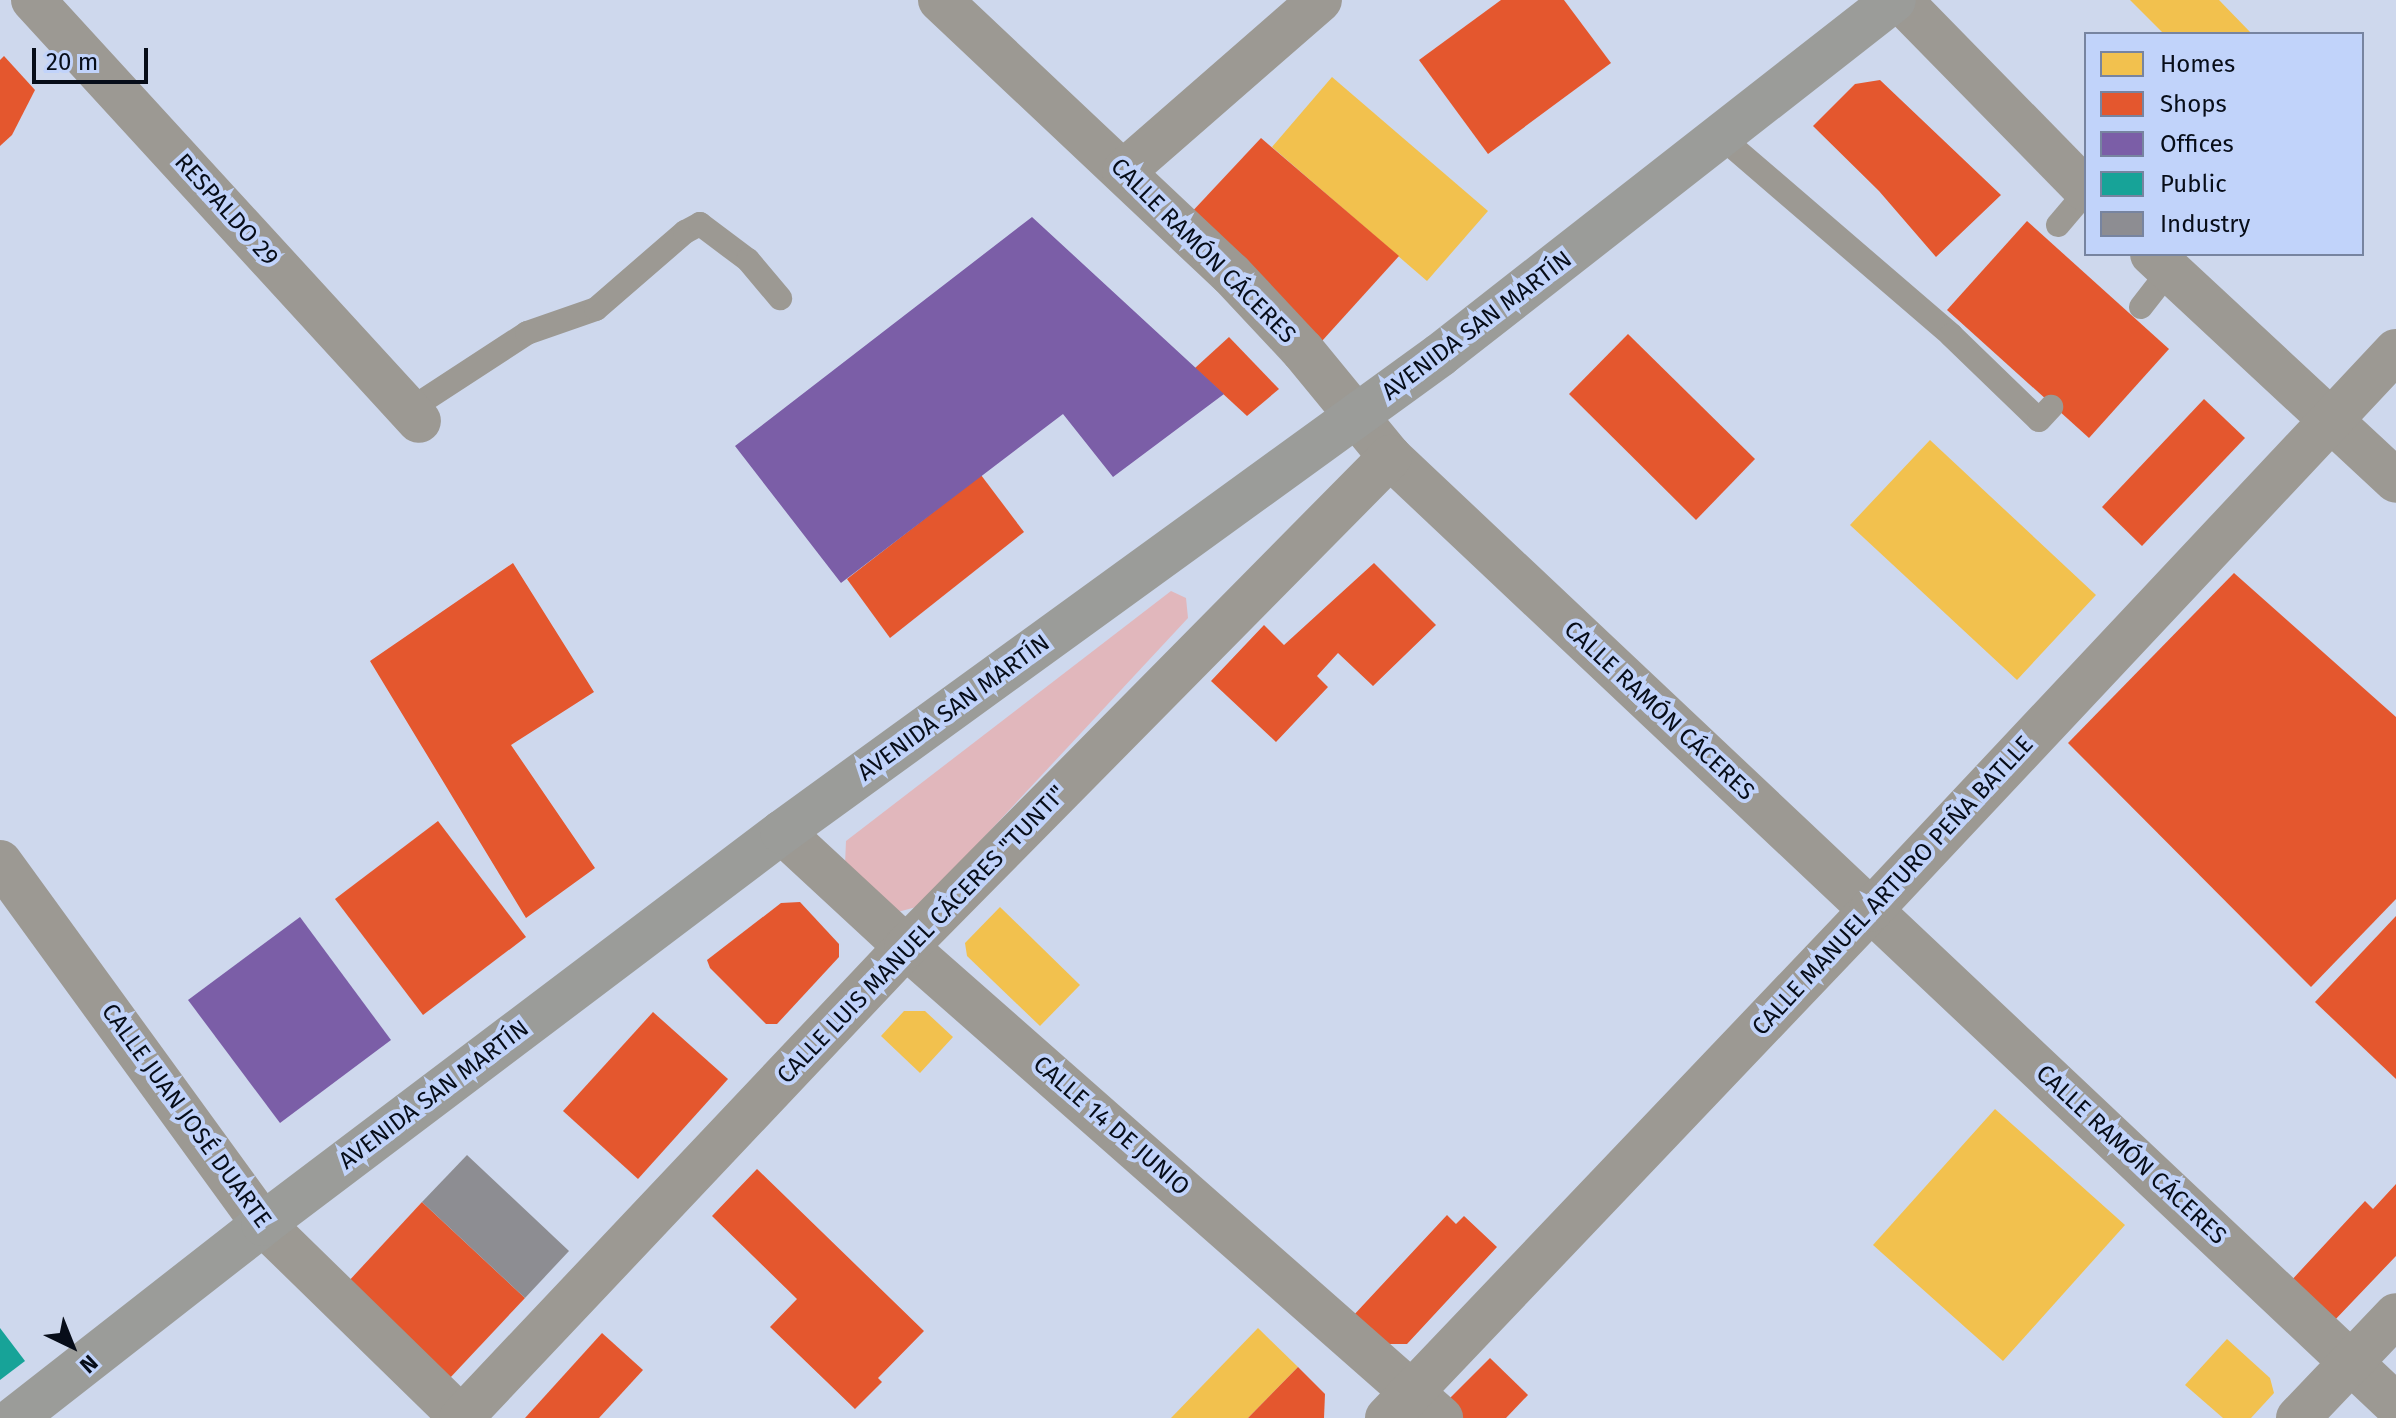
<!DOCTYPE html>
<meta charset="utf-8">
<style>
body{margin:0}
#map{position:relative;width:2396px;height:1418px;overflow:hidden;background:#ced8ed;font-family:"Fira Sans",sans-serif}
div>[style]{position:absolute}
.green>*{inset:0;background:#e1b7bc}
.homes>*{inset:0;background:#f2c14e}
.shops>*{inset:0;background:#e4572e}
.offices>*{inset:0;background:#7b5ea7}
.public>*{inset:0;background:#17a398}
.industry>*{inset:0;background:#8d8d92}
.lane>*{height:24px;margin:-12px;padding:0 12px;transform-origin:12px;border-radius:12px;background:#9c9993}
.street>*{height:44px;margin:-22px;padding:0 22px;transform-origin:22px;border-radius:22px;background:#9c9993}
.secondary>*{height:44px;margin:-22px;padding:0 22px;transform-origin:22px;border-radius:22px;background:#9b9c99}
span{translate:-50% -50%;white-space:nowrap;text-align:center;line-height:1.15;-webkit-text-stroke:8px #c1d3fa;paint-order:stroke}
.street-label{font-size:24px;color:#070d19}
.legend{position:absolute;left:2084px;top:32px;width:280px;height:224px;box-sizing:border-box;background:#c1d3fa;border:2px solid #7784a0;margin:0;padding:10px 14px;list-style:none;font-size:24px;color:#070d19}
.legend li{display:flex;align-items:center;gap:16px;height:40px}
.legend b{width:40px;border:2px solid #7784a0}
.north{position:absolute;left:32px;top:1306px;width:80px;height:80px;-webkit-text-stroke:6px #c1d3fa;paint-order:stroke;rotate:137deg;font-size:22px;font-weight:700;line-height:32px;text-align:center;color:#070d19}
.north::after{content:'';display:block;margin:auto;width:28px;height:36px;background:#070d19;clip-path:polygon(50% 0,100% 100%,50% 72%,0 100%)}
.scale{position:absolute;left:32px;top:48px;width:116px;height:36px;box-sizing:border-box;border:4px solid #070d19;border-top:0;padding-left:10px;font-size:24px;line-height:28px;white-space:nowrap;color:#070d19;-webkit-text-stroke:6px #c1d3fa;paint-order:stroke}
</style>
<div id="map">
<div class="green">
<i style="clip-path:polygon(1171px 591px,1186px 598px,1188px 618px,920px 906px,894px 913px,845px 865px,846px 841px)"></i>
</div>
<div class="homes">
<i style="clip-path:polygon(2130px 0,2219px 0,2252px 34px,2164px 34px)"></i>
<i style="clip-path:polygon(1332px 77px,1488px 211px,1427px 281px,1272px 147px)"></i>
<i style="clip-path:polygon(1930px 440px,2096px 595px,2017px 680px,1850px 525px)"></i>
<i style="clip-path:polygon(1000px 907px,1080px 985px,1040px 1026px,967px 956px,965px 943px)"></i>
<i style="clip-path:polygon(904px 1011px,925px 1011px,953px 1037px,920px 1073px,881px 1036px)"></i>
<i style="clip-path:polygon(1995px 1109px,2125px 1225px,2003px 1361px,1873px 1245px)"></i>
<i style="clip-path:polygon(1258px 1328px,1298px 1367px,1248px 1418px,1171px 1418px)"></i>
<i style="clip-path:polygon(2227px 1339px,2270px 1378px,2274px 1393px,2251px 1418px,2223px 1418px,2185px 1385px)"></i>
</div>
<div class="shops">
<i style="clip-path:polygon(1501px 0,1564px 0,1611px 63px,1488px 154px,1419px 60px)"></i>
<i style="clip-path:polygon(4px 56px,35px 90px,12px 135px,0 146px,0 60px)"></i>
<i style="clip-path:polygon(1880px 80px,2001px 195px,1936px 257px,1879px 191px,1813px 126px,1855px 84px)"></i>
<i style="clip-path:polygon(1261px 138px,1399px 256px,1322px 341px,1188px 216px)"></i>
<i style="clip-path:polygon(2027px 221px,2169px 349px,2089px 438px,1947px 310px)"></i>
<i style="clip-path:polygon(1628px 334px,1755px 459px,1696px 520px,1569px 394px)"></i>
<i style="clip-path:polygon(1229px 337px,1279px 389px,1247px 416px,1195px 368px)"></i>
<i style="clip-path:polygon(2204px 399px,2245px 438px,2142px 546px,2102px 507px)"></i>
<i style="clip-path:polygon(981px 475px,1024px 532px,890px 638px,847px 579px)"></i>
<i style="clip-path:polygon(513px 563px,594px 692px,511px 745px,595px 868px,526px 918px,370px 661px)"></i>
<i style="clip-path:polygon(1374px 563px,1436px 625px,1373px 686px,1338px 653px,1317px 676px,1328px 687px,1276px 742px,1211px 681px,1264px 625px,1284px 645px)"></i>
<i style="clip-path:polygon(2234px 573px,2396px 717px,2396px 899px,2311px 987px,2068px 743px)"></i>
<i style="clip-path:polygon(438px 821px,526px 937px,423px 1015px,335px 899px)"></i>
<i style="clip-path:polygon(800px 902px,839px 944px,839px 957px,777px 1024px,766px 1024px,710px 968px,707px 960px,781px 903px)"></i>
<i style="clip-path:polygon(2396px 916px,2396px 1079px,2315px 1002px)"></i>
<i style="clip-path:polygon(653px 1012px,728px 1079px,638px 1179px,563px 1111px)"></i>
<i style="clip-path:polygon(757px 1169px,924px 1331px,878px 1378px,882px 1382px,855px 1409px,770px 1327px,797px 1299px,712px 1216px)"></i>
<i style="clip-path:polygon(2396px 1184px,2396px 1256px,2332px 1323px,2289px 1283px,2365px 1201px,2373px 1209px)"></i>
<i style="clip-path:polygon(422px 1202px,525px 1298px,449px 1379px,347px 1283px)"></i>
<i style="clip-path:polygon(1447px 1215px,1456px 1224px,1464px 1216px,1497px 1247px,1407px 1344px,1381px 1344px,1352px 1317px)"></i>
<i style="clip-path:polygon(602px 1333px,643px 1370px,599px 1418px,525px 1418px)"></i>
<i style="clip-path:polygon(1490px 1358px,1528px 1395px,1506px 1418px,1444px 1418px,1443px 1405px)"></i>
<i style="clip-path:polygon(1298px 1367px,1325px 1394px,1324px 1418px,1248px 1418px)"></i>
</div>
<div class="offices">
<i style="clip-path:polygon(1032px 217px,1224px 394px,1113px 477px,1063px 414px,841px 583px,735px 446px)"></i>
<i style="clip-path:polygon(300px 917px,391px 1040px,280px 1123px,188px 1000px)"></i>
</div>
<div class="public">
<i style="clip-path:polygon(0 1328px,25px 1361px,0 1380px)"></i>
</div>
<div class="industry">
<i style="clip-path:polygon(467px 1155px,569px 1251px,525px 1298px,422px 1202px)"></i>
</div>
<div class="lane">
<i style="left:1720px;top:136px;width:305px;rotate:40.7deg"></i>
<i style="left:1951px;top:335px;width:122px;rotate:44deg"></i>
<i style="left:2039px;top:420px;width:18px;rotate:-47deg"></i>
<i style="left:2058px;top:225px;width:43px;rotate:-49.7deg"></i>
<i style="left:2141px;top:307px;width:46px;rotate:-52.1deg"></i>
<i style="left:409px;top:410px;width:141px;rotate:-33.1deg"></i>
<i style="left:527px;top:333px;width:73px;rotate:-19.2deg"></i>
<i style="left:596px;top:309px;width:118px;rotate:-40.9deg"></i>
<i style="left:685px;top:232px;width:17px;rotate:-28deg"></i>
<i style="left:700px;top:224px;width:60px;rotate:36.9deg"></i>
<i style="left:748px;top:260px;width:50px;rotate:49.9deg"></i>
</div>
<div class="street">
<i style="left:33px;top:0;width:571px;rotate:47.48deg"></i>
<i style="left:940px;top:0;width:400px;rotate:43.3deg"></i>
<i style="left:1231px;top:274px;width:105px;rotate:46.9deg"></i>
<i style="left:1303px;top:351px;width:137px;rotate:50.6deg"></i>
<i style="left:1390px;top:457px;width:1382px;rotate:43.3deg"></i>
<i style="left:1900px;top:0;width:266px;rotate:45.6deg"></i>
<i style="left:1124px;top:171px;width:260px;rotate:-41.1deg"></i>
<i style="left:2152px;top:254px;width:333px;rotate:42.9deg"></i>
<i style="left:782px;top:832px;width:169px;rotate:42.8deg"></i>
<i style="left:906px;top:947px;width:713px;rotate:41.36deg"></i>
<i style="left:0;top:862px;width:447px;rotate:54deg"></i>
<i style="left:263px;top:1224px;width:278px;rotate:44.3deg"></i>
<i style="left:461px;top:1418px;width:648px;rotate:-46.63deg"></i>
<i style="left:906px;top:947px;width:689px;rotate:-45.35deg"></i>
<i style="left:1387px;top:1418px;width:702px;rotate:-46.39deg"></i>
<i style="left:1871px;top:910px;width:767px;rotate:-46.8deg"></i>
<i style="left:2298px;top:1418px;width:142px;rotate:-46.4deg"></i>
</div>
<div class="secondary">
<i style="left:15px;top:1418px;width:315px;rotate:-38deg"></i>
<i style="left:263px;top:1224px;width:650px;rotate:-37.06deg"></i>
<i style="left:782px;top:832px;width:813px;rotate:-35.94deg"></i>
<i style="left:1440px;top:355px;width:576px;rotate:-38.02deg"></i>
</div>
<div class="street-label">
<span style="left:226px;top:210px;rotate:48deg">RESPALDO 29</span>
<span style="left:1203px;top:251px;rotate:45deg">CALLE RAMÓN CÁCERES</span>
<span style="left:1477px;top:326px;rotate:-37deg">AVENIDA SAN MARTÍN</span>
<span style="left:954px;top:708px;rotate:-36deg">AVENIDA SAN MARTÍN</span>
<span style="left:1659px;top:711px;rotate:43deg">CALLE RAMÓN CÁCERES</span>
<span style="left:1893px;top:886px;rotate:-47deg">CALLE MANUEL ARTURO PEÑA BATLLE</span>
<span style="left:922px;top:935px;rotate:-46deg">CALLE LUIS MANUEL CÁCERES "TUNTI"</span>
<span style="left:434px;top:1095px;rotate:-37deg">AVENIDA SAN MARTÍN</span>
<span style="left:186px;top:1116px;rotate:54deg">CALLE JUAN JOSÉ DUARTE</span>
<span style="left:1111px;top:1126px;rotate:41deg">CALLE 14 DE JUNIO</span>
<span style="left:2131px;top:1155px;rotate:43deg">CALLE RAMÓN CÁCERES</span>
</div>
<ul class="legend">
<li><b style="height:22px;background:#f2c14e"></b>Homes</li>
<li><b style="height:22px;background:#e4572e"></b>Shops</li>
<li><b style="height:22px;background:#7b5ea7"></b>Offices</li>
<li><b style="height:22px;background:#17a398"></b>Public</li>
<li><b style="height:22px;background:#8d8d92"></b>Industry</li>
</ul>
<div class="north">N</div>
<div class="scale">20 m</div>
</div>
